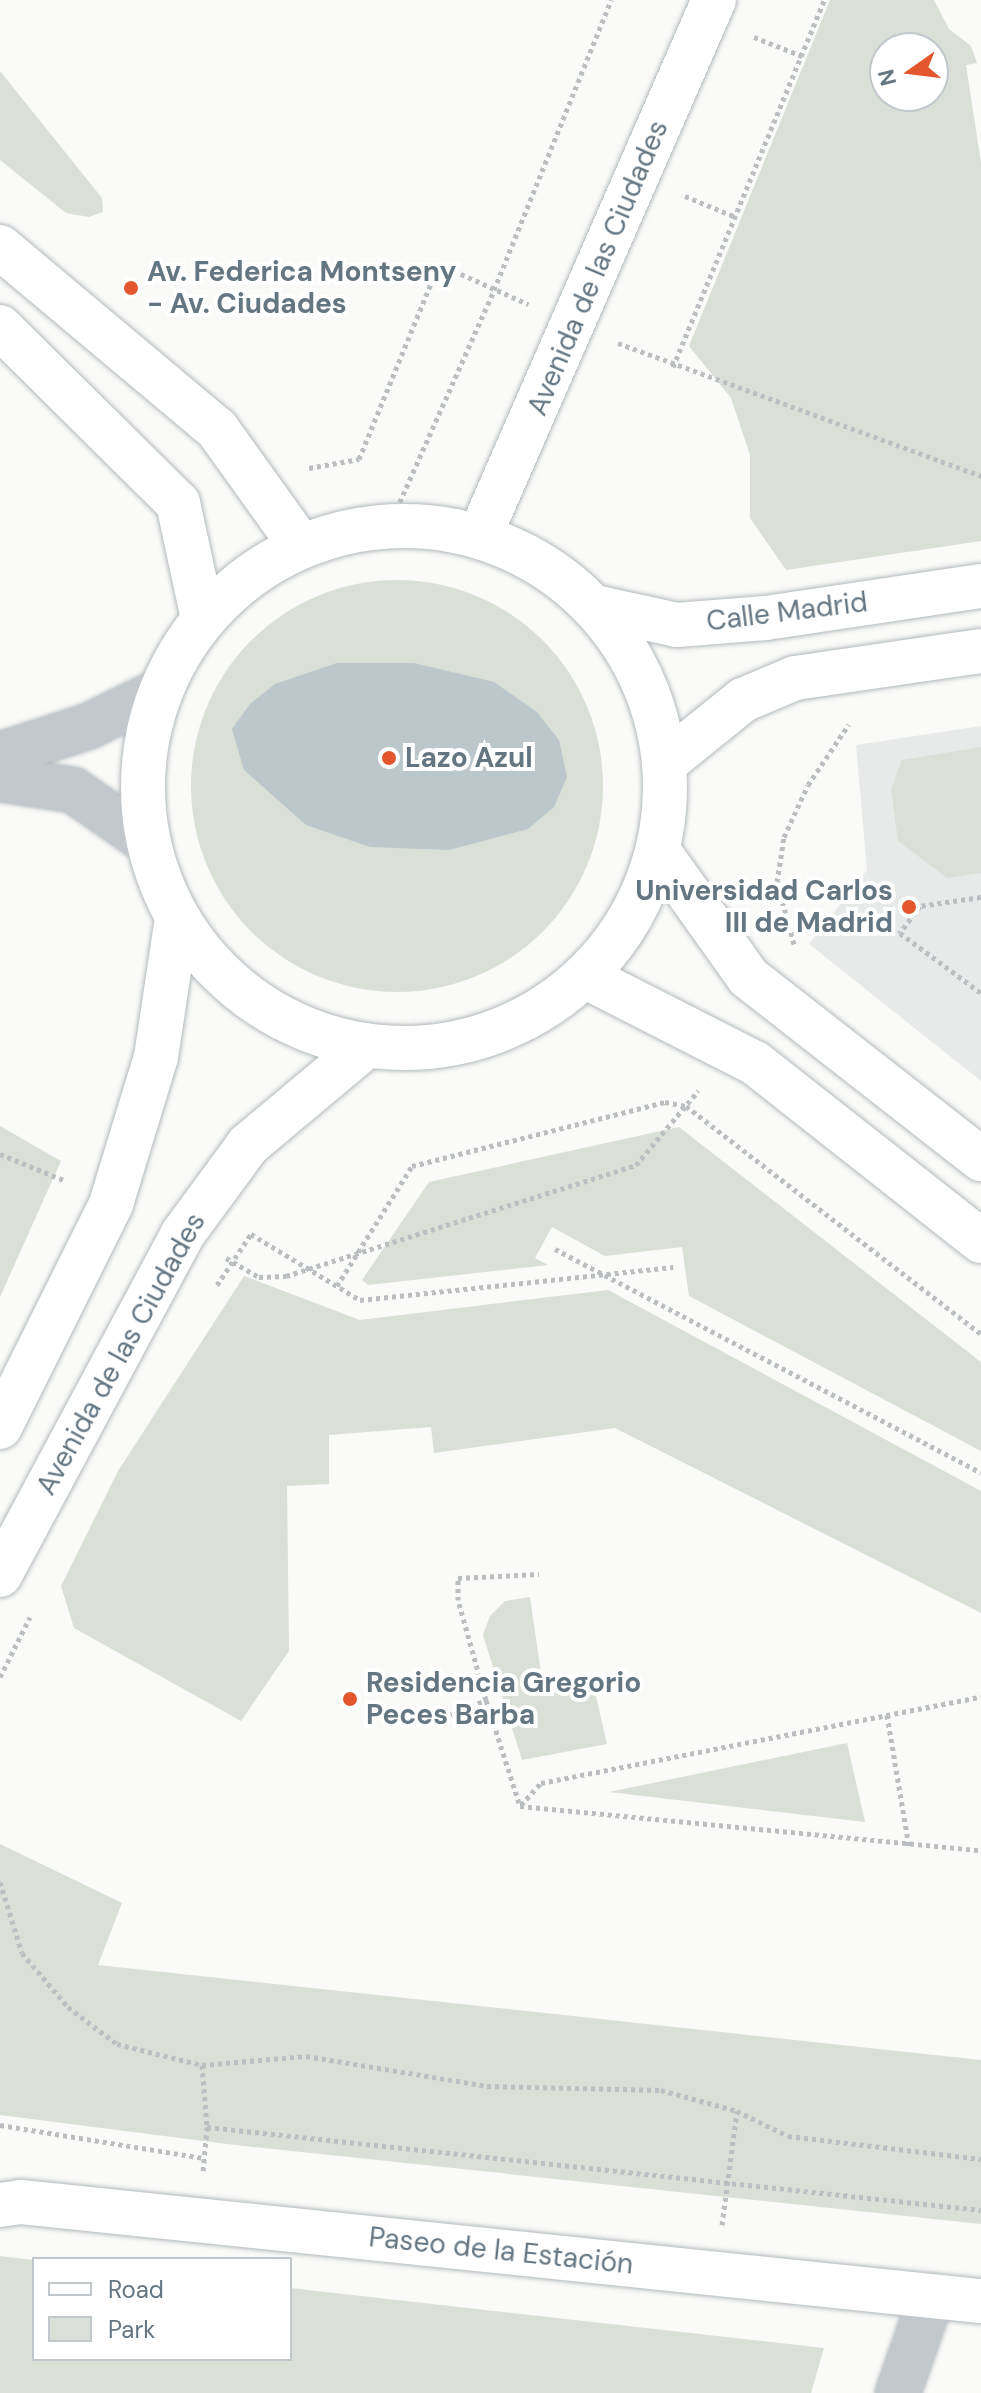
<!DOCTYPE html>
<meta charset="utf-8">
<style>
body{margin:0}
#map{position:relative;width:981px;height:2393px;overflow:hidden;background:#fafaf8;font-family:"DM Sans",sans-serif}
div>[style]{position:absolute}
.built>*{inset:0;background:#e8e9e9}
.green>*{inset:0;background:#dadfd7}
.round{border-radius:50%}
.water>*{inset:0;background:#bbc7cb}
.path>*{height:5px;margin-top:-2.5px;transform-origin:0;background:repeating-linear-gradient(90deg,#bbbfc2 0 4px,transparent 0 8px)}
.roads{filter:drop-shadow(0 0 2px #b3babf) drop-shadow(0 0 2px #b3babf)}
.street>*{height:44px;margin:-22px;padding:0 22px;transform-origin:22px;border-radius:22px;background:#c3c8cc}
.secondary>*{height:44px;margin:-22px;padding:0 22px;transform-origin:22px;border-radius:22px;background:#fff}
.secondary>.ring{margin:-22px;padding:0;box-sizing:content-box;background:none;border:44px solid #fff;border-radius:50%}
.dots>*{width:22px;height:22px;translate:-50% -50%;box-sizing:border-box;border:4px solid #fff;border-radius:50%}
span{translate:-50% -50%;white-space:nowrap;text-align:center;line-height:1.15;-webkit-text-stroke:8px #fff;paint-order:stroke}
.street-label{font-size:28px;color:#657683}
.poi-label{font-size:28px;color:#657683;font-weight:700}
.left{translate:0 -50%;text-align:left}
.right{translate:-100% -50%;text-align:right}
.legend{position:absolute;left:32px;top:2257px;width:260px;height:104px;box-sizing:border-box;background:#fff;border:2px solid #c1c8cd;margin:0;padding:10px 14px;list-style:none;font-size:24px;color:#657683}
.legend li{display:flex;align-items:center;gap:16px;height:40px}
.legend b{width:40px;border:2px solid #c1c8cd}
.north{position:absolute;left:869px;top:32px;width:80px;height:80px;box-sizing:border-box;background:#fff;border:2px solid #c1c8cd;border-radius:50%;rotate:256deg;font-size:22px;font-weight:700;line-height:32px;text-align:center;color:#657683}
.north::after{content:'';display:block;margin:auto;width:28px;height:36px;background:#e4572e;clip-path:polygon(50% 0,100% 100%,50% 72%,0 100%)}
</style>
<div id="map">
<div class="built">
<i style="clip-path:polygon(981px 726px,981px 1081px,809px 944px,867px 870px,856px 745px)"></i>
</div>
<div class="green">
<i style="clip-path:polygon(evenodd,830px 0,934px 0,949px 29px,971px 46px,977px 63px,966px 65px,981px 163px,981px 541px,786px 570px,750px 518px,750px 455px,731px 398px,689px 346px,830px 0,885px 48px,933px 48px,933px 96px,885px 96px,885px 48px)"></i>
<i style="clip-path:polygon(0 71px,102px 198px,103px 212px,89px 217px,66px 213px,0 160px)"></i>
<i class="round" style="left:191px;top:580px;width:412px;height:412px"></i>
<i style="clip-path:polygon(981px 747px,981px 873px,947px 878px,898px 841px,891px 789px,902px 760px)"></i>
<i style="clip-path:polygon(0 1126px,61px 1161px,0 1297px)"></i>
<i style="clip-path:polygon(679px 1127px,981px 1362px,981px 1451px,689px 1296px,682px 1247px,605px 1256px,552px 1227px,535px 1258px,548px 1265px,368px 1285px,362px 1280px,429px 1182px)"></i>
<i style="clip-path:polygon(244px 1276px,360px 1320px,608px 1290px,981px 1491px,981px 1613px,615px 1428px,434px 1453px,431px 1427px,329px 1435px,329px 1484px,287px 1486px,289px 1651px,241px 1721px,74px 1628px,61px 1586px,118px 1471px)"></i>
<i style="clip-path:polygon(530px 1597px,544px 1694px,585px 1689px,596px 1696px,607px 1744px,522px 1760px,483px 1635px,490px 1616px,505px 1601px)"></i>
<i style="clip-path:polygon(847px 1743px,865px 1822px,609px 1792px)"></i>
<i style="clip-path:polygon(0 1844px,122px 1903px,98px 1965px,981px 2060px,981px 2224px,235px 2145px,0 2115px)"></i>
<i style="clip-path:polygon(0 2256px,34px 2260px,34px 2359px,290px 2359px,290px 2288px,824px 2348px,811px 2393px,0 2393px)"></i>
</div>
<div class="water">
<i style="clip-path:polygon(337px 663px,414px 663px,494px 682px,537px 712px,559px 740px,567px 777px,554px 807px,528px 829px,449px 850px,370px 847px,306px 825px,244px 770px,232px 729px,250px 704px,275px 684px)"></i>
</div>
<div class="path">
<i style="left:754px;top:37px;width:52px;rotate:21.6deg"></i>
<i style="left:685px;top:196px;width:55px;rotate:22.4deg"></i>
<i style="left:618px;top:343px;width:387px;rotate:20.1deg"></i>
<i style="left:673px;top:367px;width:397px;rotate:-67.6deg"></i>
<i style="left:309px;top:468px;width:51px;rotate:-10.2deg"></i>
<i style="left:359px;top:459px;width:211px;rotate:-67.7deg"></i>
<i style="left:439px;top:264px;width:98px;rotate:24.2deg"></i>
<i style="left:390px;top:524px;width:256px;rotate:-66deg"></i>
<i style="left:494px;top:290px;width:313px;rotate:-68deg"></i>
<i style="left:981px;top:897px;width:62px;rotate:171.6deg"></i>
<i style="left:920px;top:906px;width:34px;rotate:127deg"></i>
<i style="left:900px;top:933px;width:101px;rotate:36.5deg"></i>
<i style="left:794px;top:944px;width:64px;rotate:-105.3deg"></i>
<i style="left:777px;top:882px;width:46px;rotate:-81.2deg"></i>
<i style="left:784px;top:837px;width:57px;rotate:-65.2deg"></i>
<i style="left:808px;top:785px;width:73px;rotate:-56.1deg"></i>
<i style="left:0;top:1154px;width:71px;rotate:22.2deg"></i>
<i style="left:555px;top:1249px;width:481px;rotate:27.7deg"></i>
<i style="left:226px;top:1258px;width:38px;rotate:30deg"></i>
<i style="left:259px;top:1277px;width:27px;rotate:-2deg"></i>
<i style="left:286px;top:1276px;width:367px;rotate:-17.6deg"></i>
<i style="left:636px;top:1165px;width:97px;rotate:-50deg"></i>
<i style="left:217px;top:1285px;width:61px;rotate:-56.3deg"></i>
<i style="left:251px;top:1234px;width:127px;rotate:31.2deg"></i>
<i style="left:360px;top:1300px;width:315px;rotate:-6deg"></i>
<i style="left:337px;top:1286px;width:142px;rotate:-58deg"></i>
<i style="left:412px;top:1166px;width:261px;rotate:-14.2deg"></i>
<i style="left:665px;top:1102px;width:21px;rotate:11deg"></i>
<i style="left:686px;top:1106px;width:373px;rotate:37.7deg"></i>
<i style="left:0;top:1677px;width:67px;rotate:-63.4deg"></i>
<i style="left:486px;top:1700px;width:104px;rotate:-105.6deg"></i>
<i style="left:458px;top:1600px;width:22px;rotate:-90deg"></i>
<i style="left:458px;top:1578px;width:81px;rotate:-2.8deg"></i>
<i style="left:448px;top:1715px;width:41px;rotate:-21.5deg"></i>
<i style="left:486px;top:1700px;width:111px;rotate:72.2deg"></i>
<i style="left:520px;top:1806px;width:463px;rotate:5.5deg"></i>
<i style="left:887px;top:1715px;width:133px;rotate:80.5deg"></i>
<i style="left:521px;top:1805px;width:30px;rotate:-48deg"></i>
<i style="left:541px;top:1783px;width:448px;rotate:-11.1deg"></i>
<i style="left:0;top:1882px;width:74px;rotate:72.8deg"></i>
<i style="left:22px;top:1953px;width:71px;rotate:49.6deg"></i>
<i style="left:68px;top:2007px;width:61px;rotate:37.1deg"></i>
<i style="left:117px;top:2044px;width:88px;rotate:13.9deg"></i>
<i style="left:202px;top:2065px;width:104px;rotate:-4.9deg"></i>
<i style="left:306px;top:2056px;width:183px;rotate:9.4deg"></i>
<i style="left:487px;top:2086px;width:174px;rotate:1.3deg"></i>
<i style="left:661px;top:2090px;width:79px;rotate:15.4deg"></i>
<i style="left:737px;top:2111px;width:57px;rotate:26.1deg"></i>
<i style="left:788px;top:2136px;width:194px;rotate:6.8deg"></i>
<i style="left:202px;top:2065px;width:62px;rotate:85.4deg"></i>
<i style="left:207px;top:2127px;width:45px;rotate:95.1deg"></i>
<i style="left:0;top:2125px;width:207px;rotate:9.2deg"></i>
<i style="left:207px;top:2127px;width:778px;rotate:6.12deg"></i>
<i style="left:722px;top:2225px;width:115px;rotate:-82.5deg"></i>
</div>
<div class="roads">
<div class="street">
<i style="left:0;top:755px;width:94px;rotate:-18deg"></i>
<i style="left:89px;top:726px;width:79px;rotate:-26.2deg"></i>
<i style="left:0;top:779px;width:74px;rotate:8.6deg"></i>
<i style="left:73px;top:790px;width:91px;rotate:34.7deg"></i>
<i style="left:898px;top:2393px;width:103px;rotate:-70.7deg"></i>
</div>
<div class="secondary">
<i style="left:0;top:247px;width:283px;rotate:40deg"></i>
<i style="left:217px;top:429px;width:143px;rotate:54.4deg"></i>
<i style="left:0;top:327px;width:250px;rotate:44.7deg"></i>
<i style="left:178px;top:503px;width:119px;rotate:77.8deg"></i>
<i class="ring" style="left:143px;top:526px;width:478px;height:478px"></i>
<i style="left:480px;top:535px;width:584px;rotate:-66.38deg"></i>
<i style="left:595px;top:607px;width:84px;rotate:12.4deg"></i>
<i style="left:677px;top:625px;width:89px;rotate:-4.5deg"></i>
<i style="left:766px;top:618px;width:217px;rotate:-8.5deg"></i>
<i style="left:666px;top:762px;width:99px;rotate:-38.8deg"></i>
<i style="left:743px;top:700px;width:56px;rotate:-22.9deg"></i>
<i style="left:795px;top:678px;width:188px;rotate:-8.3deg"></i>
<i style="left:659px;top:852px;width:153px;rotate:54.5deg"></i>
<i style="left:748px;top:977px;width:296px;rotate:38deg"></i>
<i style="left:586px;top:977px;width:190px;rotate:27deg"></i>
<i style="left:755px;top:1063px;width:288px;rotate:38.2deg"></i>
<i style="left:0;top:1427px;width:249px;rotate:-63.5deg"></i>
<i style="left:111px;top:1204px;width:154px;rotate:-73deg"></i>
<i style="left:156px;top:1057px;width:141px;rotate:-81.4deg"></i>
<i style="left:0;top:1575px;width:386px;rotate:-61.8deg"></i>
<i style="left:182px;top:1235px;width:112px;rotate:-53.7deg"></i>
<i style="left:248px;top:1145px;width:153px;rotate:-39.9deg"></i>
<i style="left:0;top:2205px;width:21px;rotate:-8deg"></i>
<i style="left:21px;top:2202px;width:965px;rotate:5.89deg"></i>
</div>
</div>
<div class="dots">
<i style="left:131px;top:288px;background:#e4572e"></i>
<i style="left:389px;top:758px;background:#e4572e"></i>
<i style="left:909px;top:907px;background:#e4572e"></i>
<i style="left:350px;top:1699px;background:#e4572e"></i>
</div>
<div class="street-label">
<span style="left:598px;top:268px;rotate:-67deg">Avenida de las Ciudades</span>
<span style="left:787px;top:612px;rotate:-7deg">Calle Madrid</span>
<span style="left:121px;top:1354px;rotate:-61deg">Avenida de las Ciudades</span>
<span style="left:501px;top:2251px;rotate:6deg">Paseo de la Estación</span>
</div>
<div class="poi-label">
<span class="left" style="left:147px;top:288px">Av. Federica Montseny<br>- Av. Ciudades</span>
<span class="left" style="left:405px;top:758px">Lazo Azul</span>
<span class="right" style="left:893px;top:907px">Universidad Carlos<br>III de Madrid</span>
<span class="left" style="left:366px;top:1699px">Residencia Gregorio<br>Peces Barba</span>
</div>
<ul class="legend">
<li><b style="height:10px;background:#fff"></b>Road</li>
<li><b style="height:22px;background:#dadfd7"></b>Park</li>
</ul>
<div class="north">N</div>
</div>
